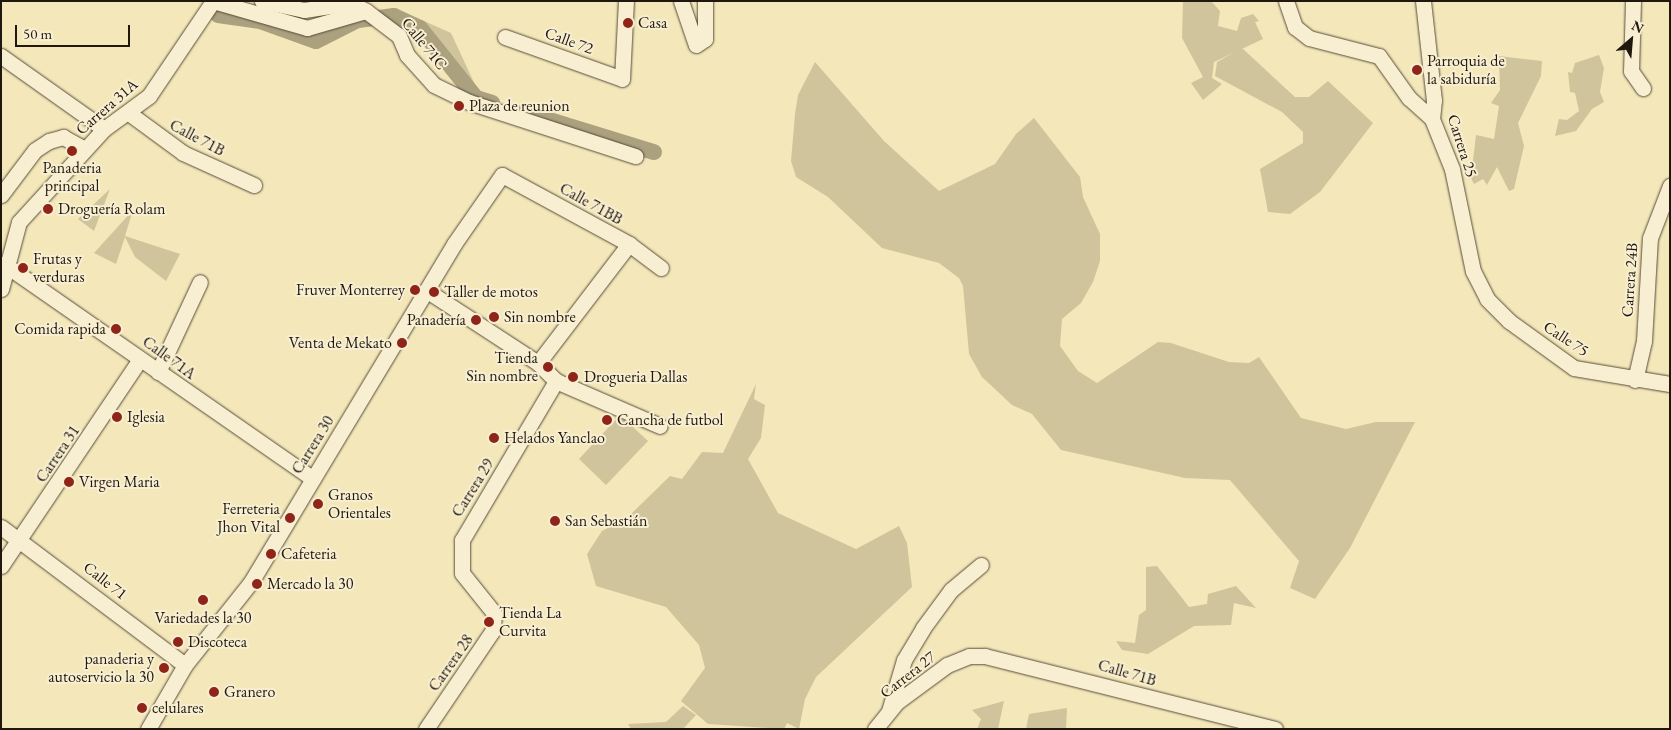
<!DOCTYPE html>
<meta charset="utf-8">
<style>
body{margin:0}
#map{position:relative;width:1671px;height:730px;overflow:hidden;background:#f4e7b9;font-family:"EB Garamond",serif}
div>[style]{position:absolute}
.green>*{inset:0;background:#d0c49c}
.canal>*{height:16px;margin:-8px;padding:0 8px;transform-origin:8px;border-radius:8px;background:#aca17f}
.roads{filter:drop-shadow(0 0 1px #554c3a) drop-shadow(0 0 1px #554c3a)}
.minor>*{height:15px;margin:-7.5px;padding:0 7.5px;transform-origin:7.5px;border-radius:7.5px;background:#f8efd2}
.dots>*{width:14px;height:14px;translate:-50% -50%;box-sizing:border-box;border:2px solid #f8efd2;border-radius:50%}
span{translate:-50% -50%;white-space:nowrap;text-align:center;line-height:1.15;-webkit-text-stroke:4px #f8efd2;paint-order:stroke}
.poi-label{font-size:16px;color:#20180f}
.left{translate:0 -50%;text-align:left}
.right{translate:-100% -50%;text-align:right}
.street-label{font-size:16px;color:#20180f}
.frame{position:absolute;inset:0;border:2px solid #20180f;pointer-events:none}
.north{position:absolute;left:1606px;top:15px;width:50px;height:50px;-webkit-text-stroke:4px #f8efd2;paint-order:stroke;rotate:27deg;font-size:14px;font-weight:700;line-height:20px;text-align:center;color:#20180f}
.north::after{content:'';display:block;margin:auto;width:18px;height:22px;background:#20180f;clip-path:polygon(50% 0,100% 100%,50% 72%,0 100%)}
.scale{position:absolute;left:15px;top:25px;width:115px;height:22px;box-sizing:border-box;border:2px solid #20180f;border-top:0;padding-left:6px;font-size:15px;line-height:18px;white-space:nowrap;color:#20180f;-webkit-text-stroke:4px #f8efd2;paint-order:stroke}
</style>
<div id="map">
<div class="green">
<i style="clip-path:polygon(1183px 1px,1211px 1px,1220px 11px,1218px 26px,1237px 31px,1241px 18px,1253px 14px,1259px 21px,1255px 22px,1263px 39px,1214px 62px,1212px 78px,1222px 84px,1203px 100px,1191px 83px,1203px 77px,1182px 38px)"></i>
<i style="clip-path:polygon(415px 17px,451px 33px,477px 89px)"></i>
<i style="clip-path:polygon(1242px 48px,1295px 97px,1309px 97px,1328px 81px,1373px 123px,1320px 192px,1290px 214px,1268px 212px,1260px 169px,1303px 143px,1303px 132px,1282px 112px,1215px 76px,1217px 62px)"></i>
<i style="clip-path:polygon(1599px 55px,1604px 68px,1600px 92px,1604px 102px,1592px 109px,1576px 131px,1555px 136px,1559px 119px,1567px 120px,1579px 111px,1575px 93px,1570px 92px,1568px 72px,1572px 73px,1575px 63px)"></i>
<i style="clip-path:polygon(1499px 56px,1542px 61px,1541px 76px,1518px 123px,1524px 146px,1514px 189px,1509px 191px,1497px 167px,1487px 185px,1483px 179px,1474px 184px,1471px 178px,1476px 135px,1494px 139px,1499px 106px,1491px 103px,1500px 90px)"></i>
<i style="clip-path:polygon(815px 62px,884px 141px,939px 191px,995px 164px,1016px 134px,1034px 118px,1080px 177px,1083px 197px,1100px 234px,1100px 261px,1093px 282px,1081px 303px,1062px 319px,1060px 346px,1078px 371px,1097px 383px,1158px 342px,1171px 343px,1229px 362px,1249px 363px,1259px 357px,1301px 418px,1346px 429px,1376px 422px,1415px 422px,1350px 548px,1315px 599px,1290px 588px,1299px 561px,1230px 480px,1185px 478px,1061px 450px,1032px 414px,1012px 405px,982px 377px,969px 354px,963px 286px,959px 278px,939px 263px,882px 248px,828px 197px,796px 177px,791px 161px,795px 114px,798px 95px)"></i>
<i style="clip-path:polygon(110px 189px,94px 231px,78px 219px)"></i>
<i style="clip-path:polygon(133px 210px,125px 236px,180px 254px,166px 281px,135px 257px,125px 237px,116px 264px,94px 253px)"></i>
<i style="clip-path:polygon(756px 384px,754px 399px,765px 405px,761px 438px,748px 459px,778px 513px,856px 549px,899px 526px,907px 543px,912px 587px,816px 677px,805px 699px,799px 729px,787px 723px,784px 729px,708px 724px,681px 701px,705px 668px,699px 645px,666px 607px,596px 586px,587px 554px,602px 531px,628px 517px,670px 476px,682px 479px,702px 452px,723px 453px)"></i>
<i style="clip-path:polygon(620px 415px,648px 441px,606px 485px,579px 459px)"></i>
<i style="clip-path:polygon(1157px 566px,1189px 607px,1207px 604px,1208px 594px,1236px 586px,1256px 608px,1234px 603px,1231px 625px,1194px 626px,1148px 654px,1122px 650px,1116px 641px,1135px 643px,1139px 615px,1146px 610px,1146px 567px)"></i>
<i style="clip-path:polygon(1004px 701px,998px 729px,977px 729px,981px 719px,972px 710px)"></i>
<i style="clip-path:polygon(683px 706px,696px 715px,683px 729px,631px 729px,628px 724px,666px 722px)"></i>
<i style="clip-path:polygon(1067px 708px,1066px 729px,1026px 729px,1029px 714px)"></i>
</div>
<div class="canal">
<i style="left:218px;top:15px;width:42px;rotate:8.1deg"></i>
<i style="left:260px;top:21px;width:59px;rotate:19.7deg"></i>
<i style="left:316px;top:41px;width:47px;rotate:-26.6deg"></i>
<i style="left:358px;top:20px;width:16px;rotate:-7deg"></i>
<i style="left:379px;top:18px;width:15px;rotate:-8deg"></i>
<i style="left:394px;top:16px;width:29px;rotate:25deg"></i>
<i style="left:420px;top:28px;width:90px;rotate:51.3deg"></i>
<i style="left:476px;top:98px;width:17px;rotate:17deg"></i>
<i style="left:523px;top:112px;width:137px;rotate:17deg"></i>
</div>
<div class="roads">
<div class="minor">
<i style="left:213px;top:1px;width:98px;rotate:16deg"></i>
<i style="left:307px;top:28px;width:61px;rotate:-16.1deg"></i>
<i style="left:366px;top:11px;width:41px;rotate:37.1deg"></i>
<i style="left:399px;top:36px;width:21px;rotate:67deg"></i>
<i style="left:407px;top:55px;width:40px;rotate:48deg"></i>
<i style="left:434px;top:85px;width:39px;rotate:26deg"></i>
<i style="left:469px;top:102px;width:175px;rotate:18deg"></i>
<i style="left:262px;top:1px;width:43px;rotate:12.1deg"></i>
<i style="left:304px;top:10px;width:48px;rotate:-8.5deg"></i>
<i style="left:351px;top:3px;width:17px;rotate:28deg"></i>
<i style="left:681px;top:1px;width:46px;rotate:71.2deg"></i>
<i style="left:696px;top:45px;width:11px;rotate:-34deg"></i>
<i style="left:705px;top:39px;width:38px;rotate:-90deg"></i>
<i style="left:1286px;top:1px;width:28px;rotate:71deg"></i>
<i style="left:1295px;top:27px;width:18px;rotate:38deg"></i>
<i style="left:1309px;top:38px;width:72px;rotate:14.4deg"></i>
<i style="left:1379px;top:56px;width:52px;rotate:54.5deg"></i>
<i style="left:1409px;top:98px;width:31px;rotate:42deg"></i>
<i style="left:1423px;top:1px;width:100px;rotate:83.7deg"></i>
<i style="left:1434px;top:100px;width:19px;rotate:96deg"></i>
<i style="left:1432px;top:119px;width:54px;rotate:68.2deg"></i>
<i style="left:1452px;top:169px;width:104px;rotate:78.4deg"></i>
<i style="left:1473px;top:271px;width:31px;rotate:63deg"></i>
<i style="left:1487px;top:299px;width:31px;rotate:45deg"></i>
<i style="left:1509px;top:321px;width:80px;rotate:35.9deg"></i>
<i style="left:1574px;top:368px;width:97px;rotate:9.5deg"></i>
<i style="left:1633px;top:1px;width:70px;rotate:91.6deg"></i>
<i style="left:1631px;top:71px;width:21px;rotate:55deg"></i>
<i style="left:505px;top:37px;width:124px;rotate:19.7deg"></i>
<i style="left:622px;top:79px;width:78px;rotate:-87.1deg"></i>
<i style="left:1px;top:56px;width:126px;rotate:35.3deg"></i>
<i style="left:130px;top:114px;width:66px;rotate:36.3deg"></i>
<i style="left:183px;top:153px;width:78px;rotate:24.3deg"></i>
<i style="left:1px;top:195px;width:56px;rotate:-52.9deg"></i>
<i style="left:35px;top:150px;width:17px;rotate:-33deg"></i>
<i style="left:49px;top:141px;width:15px;rotate:-16deg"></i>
<i style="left:63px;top:137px;width:25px;rotate:29deg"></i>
<i style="left:4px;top:264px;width:376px;rotate:34.8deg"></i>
<i style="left:1px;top:289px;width:69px;rotate:-75deg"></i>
<i style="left:19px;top:222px;width:126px;rotate:-47.6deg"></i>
<i style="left:104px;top:129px;width:56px;rotate:-36.3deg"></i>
<i style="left:149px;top:96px;width:115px;rotate:-56deg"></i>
<i style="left:429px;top:292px;width:130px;rotate:33.1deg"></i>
<i style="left:538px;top:363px;width:25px;rotate:45deg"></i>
<i style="left:556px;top:381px;width:113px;rotate:23.4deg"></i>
<i style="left:538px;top:363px;width:150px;rotate:-52.6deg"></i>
<i style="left:158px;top:372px;width:99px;rotate:-65deg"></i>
<i style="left:1635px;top:380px;width:40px;rotate:-77deg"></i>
<i style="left:1644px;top:341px;width:103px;rotate:-86.7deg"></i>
<i style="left:1650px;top:238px;width:56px;rotate:-69deg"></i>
<i style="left:1px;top:527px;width:230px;rotate:36.9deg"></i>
<i style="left:1px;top:566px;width:249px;rotate:-56.1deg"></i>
<i style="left:889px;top:711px;width:53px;rotate:-73.6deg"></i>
<i style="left:904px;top:660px;width:37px;rotate:-59deg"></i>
<i style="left:923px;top:628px;width:47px;rotate:-53.6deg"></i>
<i style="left:951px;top:590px;width:39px;rotate:-40deg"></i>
<i style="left:148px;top:729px;width:74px;rotate:-60deg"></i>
<i style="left:185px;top:665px;width:106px;rotate:-51.5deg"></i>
<i style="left:251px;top:582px;width:394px;rotate:-59deg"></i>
<i style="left:454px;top:244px;width:84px;rotate:-55.2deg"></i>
<i style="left:502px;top:175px;width:145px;rotate:28.5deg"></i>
<i style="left:629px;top:244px;width:40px;rotate:37deg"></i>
<i style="left:426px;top:729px;width:120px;rotate:-55.9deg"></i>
<i style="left:493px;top:630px;width:17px;rotate:-87deg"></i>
<i style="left:494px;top:613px;width:51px;rotate:-128.7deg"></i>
<i style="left:462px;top:573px;width:33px;rotate:-90deg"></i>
<i style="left:462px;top:540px;width:185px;rotate:-59.4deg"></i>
<i style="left:875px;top:729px;width:35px;rotate:-51deg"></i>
<i style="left:897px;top:702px;width:62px;rotate:-36.5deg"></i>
<i style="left:947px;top:665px;width:24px;rotate:-22deg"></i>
<i style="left:969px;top:656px;width:16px"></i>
<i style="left:985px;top:656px;width:299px;rotate:14.1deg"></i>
</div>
</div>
<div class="dots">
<i style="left:628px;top:23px;background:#8f2418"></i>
<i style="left:1417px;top:70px;background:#8f2418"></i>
<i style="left:459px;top:106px;background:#8f2418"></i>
<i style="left:72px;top:151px;background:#8f2418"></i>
<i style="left:48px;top:209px;background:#8f2418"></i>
<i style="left:23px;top:268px;background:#8f2418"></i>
<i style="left:415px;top:290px;background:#8f2418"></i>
<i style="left:434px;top:292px;background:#8f2418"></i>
<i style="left:494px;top:317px;background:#8f2418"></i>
<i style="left:476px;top:320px;background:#8f2418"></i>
<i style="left:116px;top:329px;background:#8f2418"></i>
<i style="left:402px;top:343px;background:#8f2418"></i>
<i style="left:548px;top:367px;background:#8f2418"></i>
<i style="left:573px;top:377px;background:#8f2418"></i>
<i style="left:117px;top:417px;background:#8f2418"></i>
<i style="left:607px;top:420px;background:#8f2418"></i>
<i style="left:494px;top:438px;background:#8f2418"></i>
<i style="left:69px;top:482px;background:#8f2418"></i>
<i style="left:318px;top:504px;background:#8f2418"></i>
<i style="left:290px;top:518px;background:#8f2418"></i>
<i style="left:555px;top:521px;background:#8f2418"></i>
<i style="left:271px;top:554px;background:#8f2418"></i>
<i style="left:257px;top:584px;background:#8f2418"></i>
<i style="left:203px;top:600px;background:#8f2418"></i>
<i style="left:489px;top:622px;background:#8f2418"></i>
<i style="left:178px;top:642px;background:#8f2418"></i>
<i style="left:164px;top:668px;background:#8f2418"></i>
<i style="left:214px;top:692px;background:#8f2418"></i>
<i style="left:142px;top:708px;background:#8f2418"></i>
</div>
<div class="poi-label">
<span class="left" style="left:638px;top:23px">Casa</span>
<span class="left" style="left:1427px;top:70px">Parroquia de<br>la sabiduría</span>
<span class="left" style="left:469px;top:106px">Plaza de reunion</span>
<span style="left:72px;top:177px">Panaderia<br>principal</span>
<span class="left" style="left:58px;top:209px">Droguería Rolam</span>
<span class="left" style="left:33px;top:268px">Frutas y<br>verduras</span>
<span class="right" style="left:405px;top:290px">Fruver Monterrey</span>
<span class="left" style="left:444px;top:292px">Taller de motos</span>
<span class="left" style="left:504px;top:317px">Sin nombre</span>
<span class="right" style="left:466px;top:320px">Panadería</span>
<span class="right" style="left:106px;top:329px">Comida rapida</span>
<span class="right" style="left:392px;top:343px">Venta de Mekato</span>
<span class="right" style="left:538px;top:367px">Tienda<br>Sin nombre</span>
<span class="left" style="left:584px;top:377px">Drogueria Dallas</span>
<span class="left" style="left:127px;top:417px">Iglesia</span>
<span class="left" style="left:617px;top:420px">Cancha de futbol</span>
<span class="left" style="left:504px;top:438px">Helados Yanclao</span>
<span class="left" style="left:79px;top:482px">Virgen Maria</span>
<span class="left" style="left:328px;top:504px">Granos<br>Orientales</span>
<span class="right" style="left:280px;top:518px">Ferreteria<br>Jhon Vital</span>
<span class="left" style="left:565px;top:521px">San Sebastián</span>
<span class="left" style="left:281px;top:554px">Cafeteria</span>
<span class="left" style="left:267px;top:584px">Mercado la 30</span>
<span class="left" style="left:499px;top:622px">Tienda La<br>Curvita</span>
<span style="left:203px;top:618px">Variedades la 30</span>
<span class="left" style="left:188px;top:642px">Discoteca</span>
<span class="right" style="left:154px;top:668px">panaderia y<br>autoservicio la 30</span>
<span class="left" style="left:224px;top:692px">Granero</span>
<span class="left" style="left:152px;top:708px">celulares</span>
</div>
<div class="street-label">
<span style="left:569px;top:41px;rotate:20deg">Calle 72</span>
<span style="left:424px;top:44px;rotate:51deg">Calle 71C</span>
<span style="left:107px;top:107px;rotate:-41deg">Carrera 31A</span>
<span style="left:197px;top:138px;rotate:28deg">Calle 71B</span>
<span style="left:1462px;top:146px;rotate:72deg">Carrera 25</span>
<span style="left:591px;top:204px;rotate:29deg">Calle 71BB</span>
<span style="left:1630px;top:280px;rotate:-86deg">Carrera 24B</span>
<span style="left:1566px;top:339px;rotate:33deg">Calle 75</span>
<span style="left:169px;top:358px;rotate:36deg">Calle 71A</span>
<span style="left:313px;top:445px;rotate:-58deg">Carrera 30</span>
<span style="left:58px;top:454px;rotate:-56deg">Carrera 31</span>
<span style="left:473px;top:488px;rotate:-58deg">Carrera 29</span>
<span style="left:105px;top:581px;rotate:38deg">Calle 71</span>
<span style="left:451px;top:663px;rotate:-55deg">Carrera 28</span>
<span style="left:1127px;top:673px;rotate:16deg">Calle 71B</span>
<span style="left:908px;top:675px;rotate:-38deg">Carrera 27</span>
</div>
<div class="frame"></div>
<div class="north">N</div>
<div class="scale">50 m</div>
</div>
